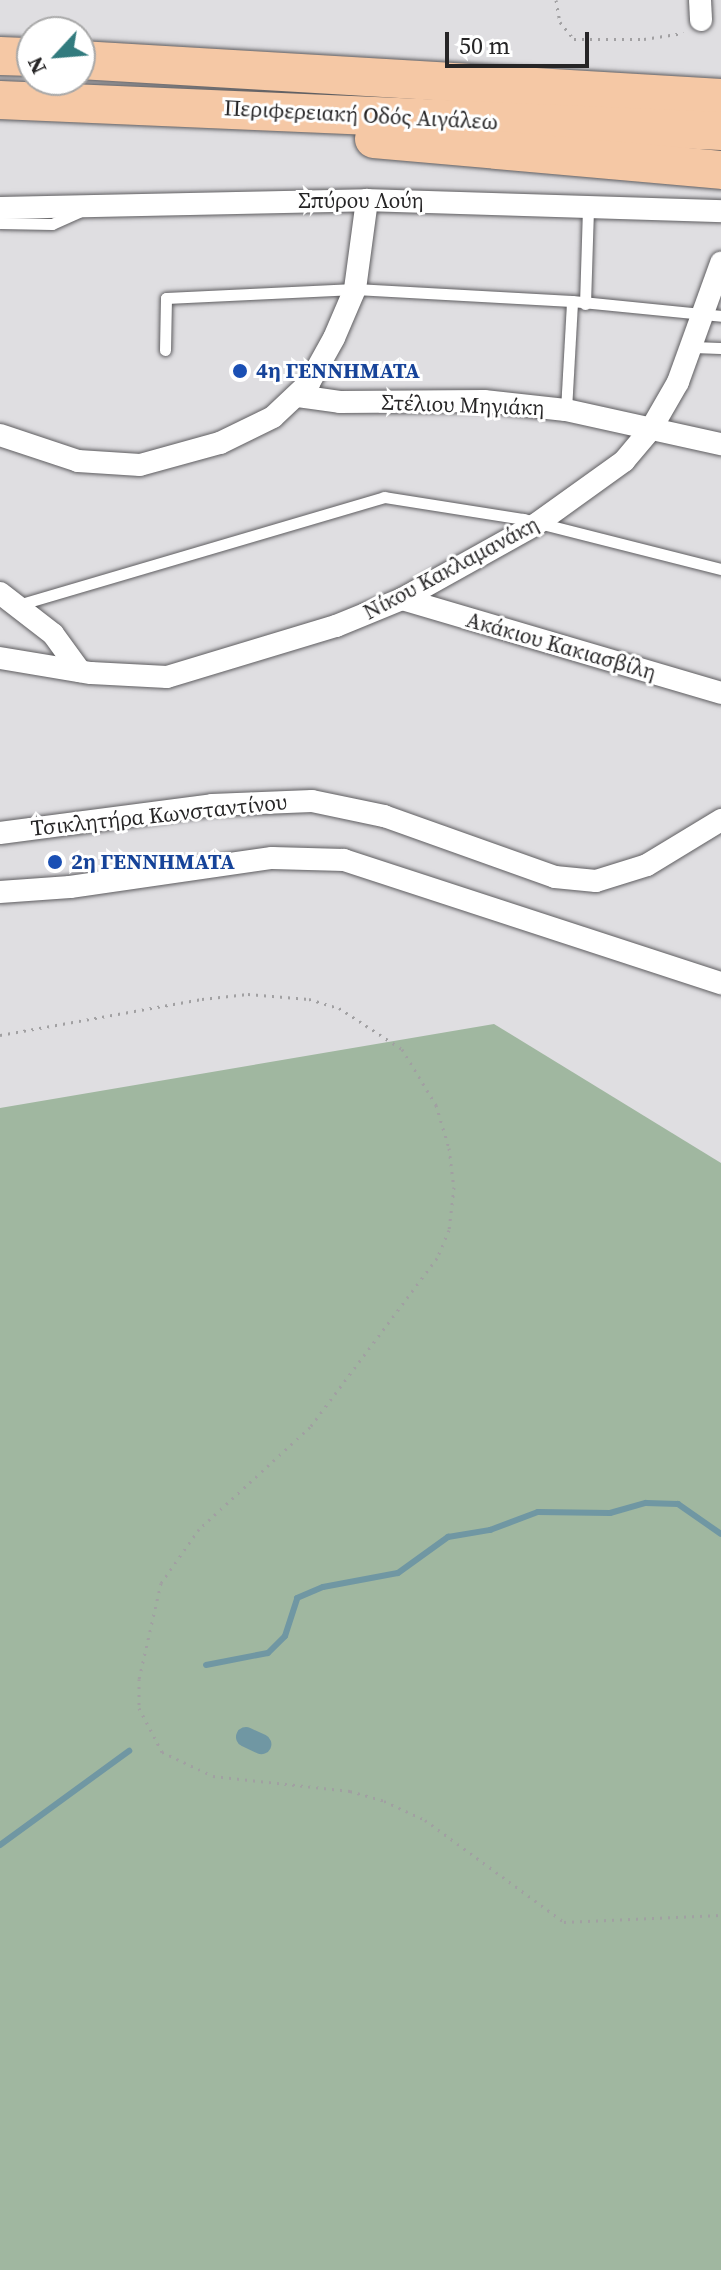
<!DOCTYPE html>
<meta charset="utf-8">
<style>
body{margin:0}
#map{position:relative;width:721px;height:2270px;overflow:hidden;background:#dfdee1;font-family:"Source Serif 4",serif}
div>[style]{position:absolute}
.green>*{inset:0;background:#a0b7a0}
.stream>*{height:6px;margin:-3px;padding:0 3px;transform-origin:3px;border-radius:3px;background:#7097a3}
.canal>*{height:20px;margin:-10px;padding:0 10px;transform-origin:10px;border-radius:10px;background:#7097a3}
.path>*{height:3px;margin-top:-1.5px;transform-origin:0;background:repeating-linear-gradient(90deg,#a1a0a2 0 2px,transparent 0 8px)}
.roads{filter:drop-shadow(0 0 2px #5e5d60) drop-shadow(0 0 2px #5e5d60)}
.lane>*{height:11px;margin:-5.5px;padding:0 5.5px;transform-origin:5.5px;border-radius:5.5px;background:#fff}
.street>*{height:22px;margin:-11px;padding:0 11px;transform-origin:11px;border-radius:11px;background:#fff}
.highway>*{height:38px;margin:-19px;padding:0 19px;transform-origin:19px;border-radius:19px;background:#f5c8a5}
.dots>*{width:22px;height:22px;translate:-50% -50%;box-sizing:border-box;border:4px solid #fff;border-radius:50%}
span{translate:-50% -50%;white-space:nowrap;text-align:center;line-height:1.15;-webkit-text-stroke:6px #fff;paint-order:stroke}
.street-label{font-size:22px;color:#262526}
.transit-label{font-size:22px;color:#164399;font-weight:700}
.left{translate:0 -50%;text-align:left}
.north{position:absolute;left:16px;top:16px;width:80px;height:80px;box-sizing:border-box;background:#fff;border:2px solid #a8a8a8;border-radius:50%;rotate:244deg;font-size:22px;font-weight:700;line-height:32px;text-align:center;color:#262526}
.north::after{content:'';display:block;margin:auto;width:28px;height:36px;background:#327b7e;clip-path:polygon(50% 0,100% 100%,50% 72%,0 100%)}
.scale{position:absolute;left:445px;top:32px;width:144px;height:36px;box-sizing:border-box;border:4px solid #262526;border-top:0;padding-left:10px;font-size:24px;line-height:28px;white-space:nowrap;color:#262526;-webkit-text-stroke:6px #fff;paint-order:stroke}
</style>
<div id="map">
<div class="green">
<i style="clip-path:polygon(494px 1024px,721px 1163px,721px 2270px,0 2270px,0 1108px)"></i>
</div>
<div class="stream">
<i style="left:206px;top:1665px;width:63px;rotate:-11deg"></i>
<i style="left:268px;top:1653px;width:24px;rotate:-45deg"></i>
<i style="left:285px;top:1636px;width:40px;rotate:-72deg"></i>
<i style="left:297px;top:1598px;width:28px;rotate:-23deg"></i>
<i style="left:323px;top:1587px;width:76px;rotate:-10.6deg"></i>
<i style="left:398px;top:1573px;width:62px;rotate:-35.8deg"></i>
<i style="left:448px;top:1537px;width:43px;rotate:-9.5deg"></i>
<i style="left:490px;top:1530px;width:51px;rotate:-20.6deg"></i>
<i style="left:538px;top:1512px;width:72px;rotate:0.8deg"></i>
<i style="left:610px;top:1513px;width:37px;rotate:-16deg"></i>
<i style="left:646px;top:1503px;width:32px;rotate:2deg"></i>
<i style="left:678px;top:1504px;width:52px;rotate:34.9deg"></i>
<i style="left:0;top:1845px;width:160px;rotate:-36.1deg"></i>
</div>
<div class="canal">
<i style="left:246px;top:1737px;width:17px;rotate:25deg"></i>
</div>
<div class="path">
<i style="left:556px;top:0;width:22px;rotate:80deg"></i>
<i style="left:560px;top:22px;width:22px;rotate:51deg"></i>
<i style="left:574px;top:39px;width:70px"></i>
<i style="left:644px;top:39px;width:40px;rotate:-8.5deg"></i>
<i style="left:0;top:1035px;width:205px;rotate:-10.1deg"></i>
<i style="left:202px;top:999px;width:46px;rotate:-6.2deg"></i>
<i style="left:248px;top:994px;width:61px;rotate:4.7deg"></i>
<i style="left:309px;top:999px;width:31px;rotate:17deg"></i>
<i style="left:339px;top:1008px;width:75px;rotate:33.1deg"></i>
<i style="left:402px;top:1049px;width:66px;rotate:58.7deg"></i>
<i style="left:436px;top:1105px;width:45px;rotate:73.2deg"></i>
<i style="left:449px;top:1148px;width:39px;rotate:83deg"></i>
<i style="left:454px;top:1187px;width:43px;rotate:96.6deg"></i>
<i style="left:449px;top:1230px;width:30px;rotate:113deg"></i>
<i style="left:437px;top:1258px;width:211px;rotate:126.9deg"></i>
<i style="left:310px;top:1427px;width:151px;rotate:137.4deg"></i>
<i style="left:199px;top:1529px;width:66px;rotate:125.1deg"></i>
<i style="left:161px;top:1583px;width:98px;rotate:102.9deg"></i>
<i style="left:139px;top:1679px;width:29px;rotate:90deg"></i>
<i style="left:139px;top:1708px;width:50px;rotate:62.4deg"></i>
<i style="left:162px;top:1752px;width:56px;rotate:25.2deg"></i>
<i style="left:213px;top:1776px;width:138px;rotate:6.2deg"></i>
<i style="left:350px;top:1791px;width:35px;rotate:16deg"></i>
<i style="left:384px;top:1801px;width:45px;rotate:24.9deg"></i>
<i style="left:425px;top:1820px;width:172px;rotate:36.3deg"></i>
<i style="left:564px;top:1922px;width:157px;rotate:-2.6deg"></i>
</div>
<div class="roads">
<div class="lane">
<i style="left:0;top:223px;width:52px;rotate:1.1deg"></i>
<i style="left:52px;top:224px;width:30px;rotate:-24deg"></i>
<i style="left:585px;top:304px;width:98px;rotate:-88.2deg"></i>
<i style="left:692px;top:347px;width:29px;rotate:2deg"></i>
<i style="left:165px;top:350px;width:52px;rotate:-88.9deg"></i>
<i style="left:166px;top:298px;width:189px;rotate:-2.7deg"></i>
<i style="left:355px;top:289px;width:217px;rotate:3.2deg"></i>
<i style="left:572px;top:301px;width:150px;rotate:5.7deg"></i>
<i style="left:566px;top:410px;width:109px;rotate:-86.8deg"></i>
<i style="left:18px;top:605px;width:382px;rotate:-16.4deg"></i>
<i style="left:384px;top:497px;width:141px;rotate:9deg"></i>
<i style="left:523px;top:519px;width:204px;rotate:14.2deg"></i>
</div>
<div class="street">
<i style="left:700px;top:0;width:20px;rotate:87deg"></i>
<i style="left:0;top:208px;width:367px;rotate:-1.2deg"></i>
<i style="left:367px;top:200px;width:354px;rotate:1.8deg"></i>
<i style="left:298px;top:396px;width:42px;rotate:8.1deg"></i>
<i style="left:340px;top:402px;width:144px;rotate:-0.4deg"></i>
<i style="left:484px;top:401px;width:82px;rotate:6.3deg"></i>
<i style="left:566px;top:410px;width:159px;rotate:12.4deg"></i>
<i style="left:0;top:435px;width:82px;rotate:18.4deg"></i>
<i style="left:78px;top:461px;width:62px;rotate:3.7deg"></i>
<i style="left:140px;top:465px;width:83px;rotate:-15.4deg"></i>
<i style="left:220px;top:443px;width:59px;rotate:-26.1deg"></i>
<i style="left:273px;top:417px;width:50px;rotate:-43.4deg"></i>
<i style="left:309px;top:383px;width:51px;rotate:-60.9deg"></i>
<i style="left:334px;top:338px;width:53px;rotate:-66.8deg"></i>
<i style="left:355px;top:289px;width:90px;rotate:-82.3deg"></i>
<i style="left:0;top:593px;width:67px;rotate:37.7deg"></i>
<i style="left:53px;top:634px;width:46px;rotate:53.9deg"></i>
<i style="left:402px;top:599px;width:333px;rotate:16.4deg"></i>
<i style="left:0;top:658px;width:92px;rotate:9.4deg"></i>
<i style="left:91px;top:673px;width:76px;rotate:3deg"></i>
<i style="left:167px;top:677px;width:177px;rotate:-16.8deg"></i>
<i style="left:336px;top:626px;width:71px;rotate:-22.2deg"></i>
<i style="left:402px;top:599px;width:152px;rotate:-29.1deg"></i>
<i style="left:535px;top:525px;width:110px;rotate:-35.7deg"></i>
<i style="left:624px;top:461px;width:42px;rotate:-49.8deg"></i>
<i style="left:651px;top:429px;width:54px;rotate:-60.1deg"></i>
<i style="left:678px;top:382px;width:127px;rotate:-70.1deg"></i>
<i style="left:0;top:833px;width:214px;rotate:-7.5deg"></i>
<i style="left:212px;top:805px;width:100px;rotate:-2.3deg"></i>
<i style="left:312px;top:801px;width:74px;rotate:11.8deg"></i>
<i style="left:384px;top:816px;width:182px;rotate:19.6deg"></i>
<i style="left:555px;top:877px;width:41px;rotate:5.6deg"></i>
<i style="left:596px;top:881px;width:53px;rotate:-17.4deg"></i>
<i style="left:647px;top:865px;width:87px;rotate:-31.3deg"></i>
<i style="left:0;top:892px;width:70px;rotate:-4.1deg"></i>
<i style="left:70px;top:887px;width:204px;rotate:-8.2deg"></i>
<i style="left:272px;top:858px;width:72px;rotate:1.6deg"></i>
<i style="left:344px;top:860px;width:397px;rotate:18.1deg"></i>
</div>
<div class="highway">
<i style="left:0;top:56px;width:32px;rotate:2deg"></i>
<i style="left:80px;top:60px;width:642px;rotate:3.39deg"></i>
<i style="left:0;top:100px;width:722px;rotate:2.46deg"></i>
<i style="left:374px;top:139px;width:348px;rotate:5.1deg"></i>
</div>
</div>
<div class="dots">
<i style="left:240px;top:371px;background:#1a4fb4"></i>
<i style="left:55px;top:862px;background:#1a4fb4"></i>
</div>
<div class="street-label">
<span style="left:361px;top:115px;rotate:3deg">Περιφερειακή Οδός Αιγάλεω</span>
<span style="left:361px;top:201px">Σπύρου Λούη</span>
<span style="left:463px;top:405px;rotate:2deg">Στέλιου Μηγιάκη</span>
<span style="left:451px;top:568px;rotate:-28deg">Νίκου Κακλαμανάκη</span>
<span style="left:561px;top:646px;rotate:16deg">Ακάκιου Κακιασβίλη</span>
<span style="left:159px;top:815px;rotate:-6deg">Τσικλητήρα Κωνσταντίνου</span>
</div>
<div class="transit-label">
<span class="left" style="left:256px;top:371px">4η ΓΕΝΝΗΜΑΤΑ</span>
<span class="left" style="left:71px;top:862px">2η ΓΕΝΝΗΜΑΤΑ</span>
</div>
<div class="north">N</div>
<div class="scale">50 m</div>
</div>
